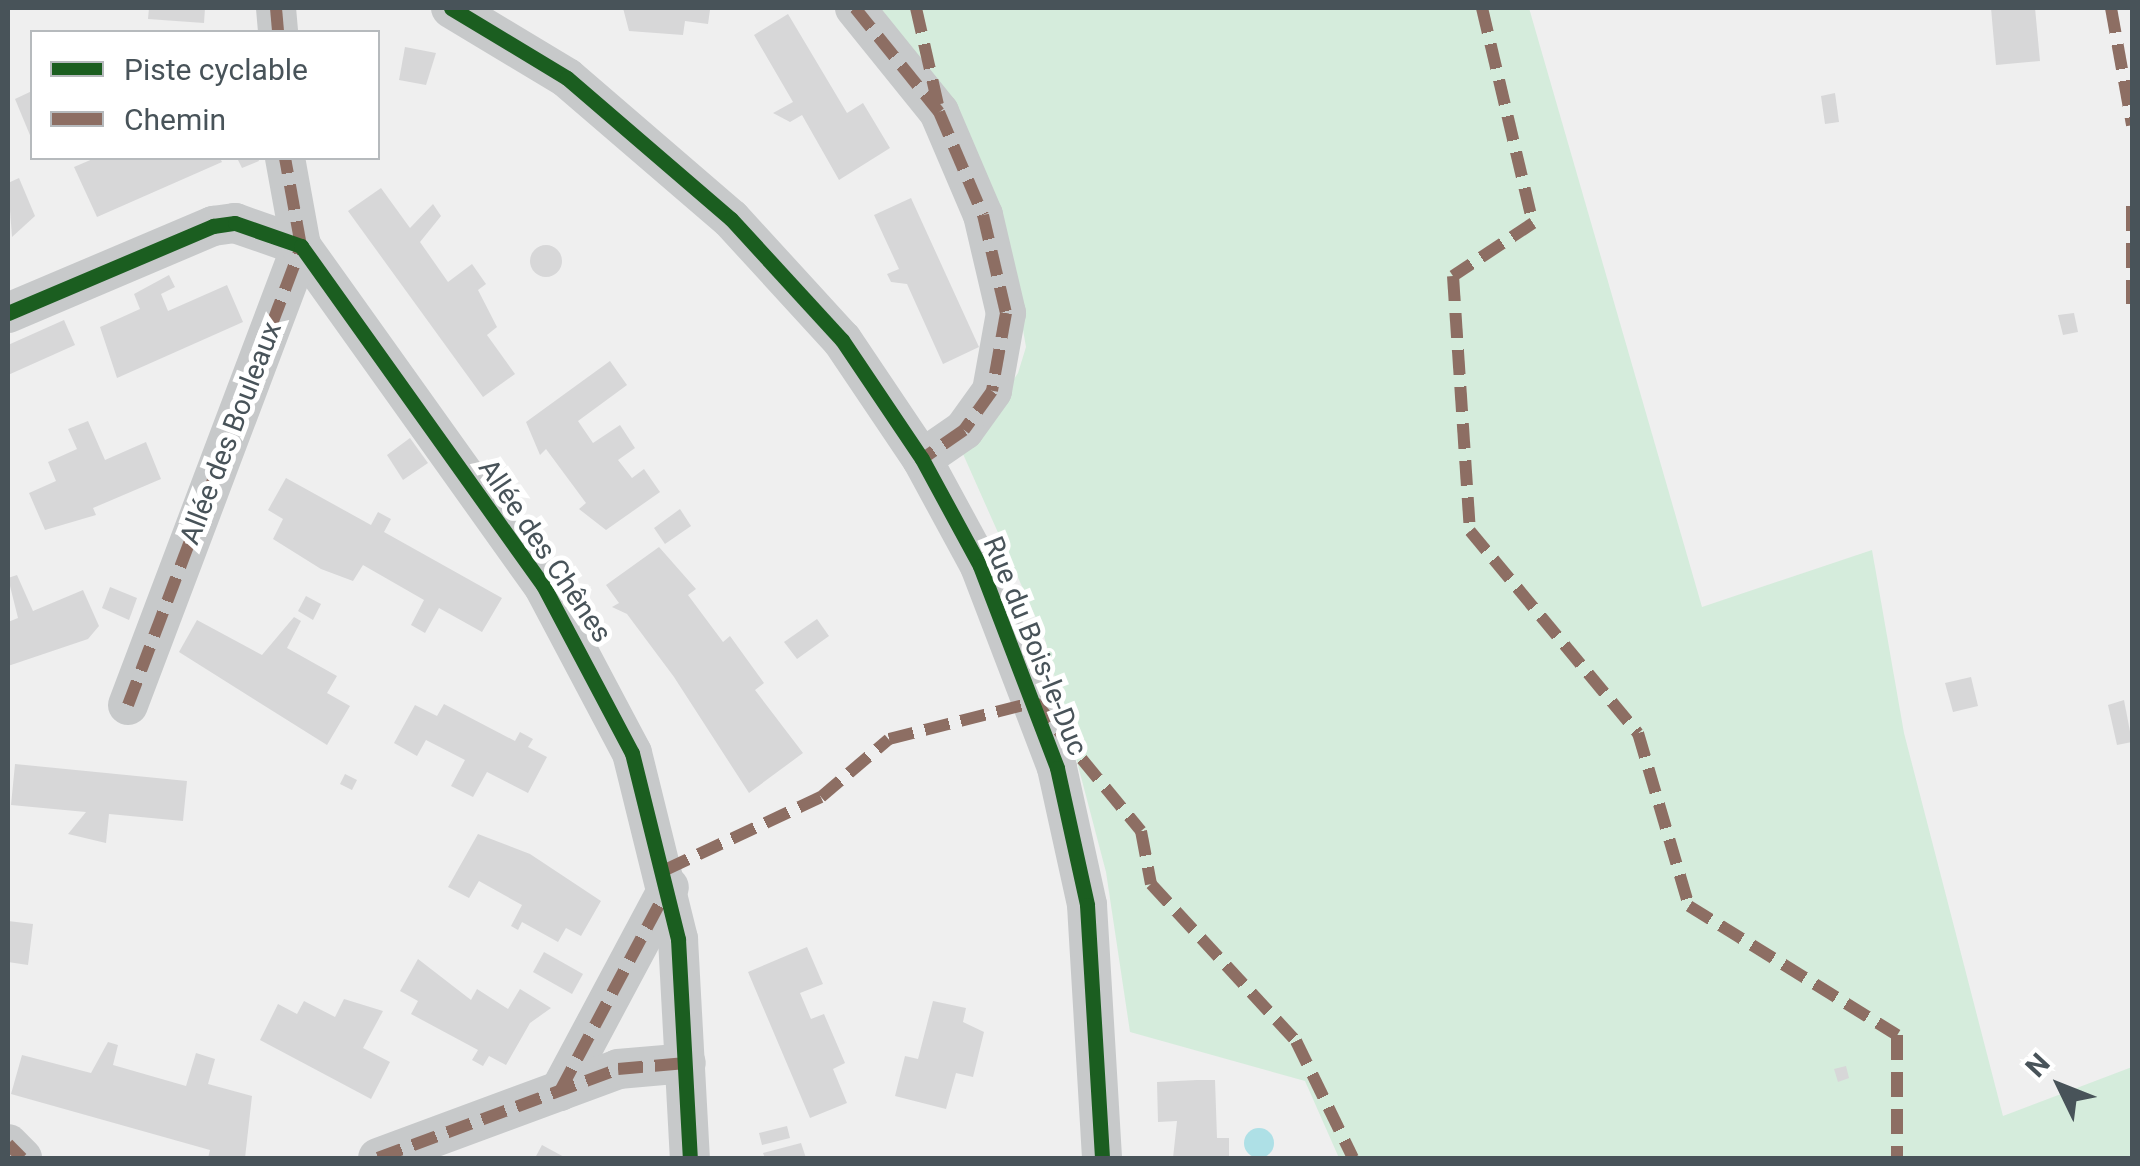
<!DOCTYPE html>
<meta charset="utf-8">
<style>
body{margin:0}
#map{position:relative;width:2140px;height:1166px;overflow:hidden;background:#efefef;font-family:Roboto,sans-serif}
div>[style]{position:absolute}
.green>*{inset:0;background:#d5ecdc}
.water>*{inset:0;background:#aee0e6}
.round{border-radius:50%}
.building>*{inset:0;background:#d7d7d8}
.street>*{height:40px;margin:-20px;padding:0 20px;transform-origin:20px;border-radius:20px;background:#c7c9ca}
.quiet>*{height:12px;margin-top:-6px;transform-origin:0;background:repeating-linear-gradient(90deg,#8d6e63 0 25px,transparent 0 37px)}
.cycleway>*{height:15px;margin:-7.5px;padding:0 7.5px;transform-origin:7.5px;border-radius:7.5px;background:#1b5e20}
span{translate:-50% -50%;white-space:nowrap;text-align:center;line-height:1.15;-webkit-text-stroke:10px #fff;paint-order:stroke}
.street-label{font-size:28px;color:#485359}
.frame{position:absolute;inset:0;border:10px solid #485359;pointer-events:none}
.legend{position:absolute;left:30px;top:30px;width:350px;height:130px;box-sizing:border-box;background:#fff;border:2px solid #b6babd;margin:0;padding:12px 18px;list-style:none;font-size:30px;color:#485359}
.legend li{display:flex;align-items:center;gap:20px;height:50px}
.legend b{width:50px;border:2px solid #b6babd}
.north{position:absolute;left:2010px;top:1036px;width:100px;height:100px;-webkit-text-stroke:8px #fff;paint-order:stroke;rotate:313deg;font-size:28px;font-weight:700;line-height:40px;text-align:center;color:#485359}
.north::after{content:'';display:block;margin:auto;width:35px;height:45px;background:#485359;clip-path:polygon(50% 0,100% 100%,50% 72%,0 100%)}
</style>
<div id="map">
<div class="green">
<i style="clip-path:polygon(877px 8px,1529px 8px,1702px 607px,1872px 550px,1904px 733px,2003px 1116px,2132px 1067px,2132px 1158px,1339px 1158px,1305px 1081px,1130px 1032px,1106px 872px,1044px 636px,963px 454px,1018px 373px,1026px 347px,1016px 290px,935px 81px)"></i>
</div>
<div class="water">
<i class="round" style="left:1244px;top:1128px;width:30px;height:30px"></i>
</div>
<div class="building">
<i style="clip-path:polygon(149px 8px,205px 8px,204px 23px,148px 19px)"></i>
<i style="clip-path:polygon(623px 8px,732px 8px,710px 10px,708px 24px,685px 21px,683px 35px,629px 31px)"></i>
<i style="clip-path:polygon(1991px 8px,2035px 8px,2040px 61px,1996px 65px)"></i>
<i style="clip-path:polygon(788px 14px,847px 113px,863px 103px,890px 148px,839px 180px,802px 115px,790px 122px,773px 113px,793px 102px,754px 35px)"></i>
<i style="clip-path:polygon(405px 47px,436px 53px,426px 85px,399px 80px)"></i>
<i style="clip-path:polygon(32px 91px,32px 140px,15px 99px)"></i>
<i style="clip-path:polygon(1835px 93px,1839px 122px,1825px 124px,1821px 96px)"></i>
<i style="clip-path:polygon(95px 158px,220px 158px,222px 162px,97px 217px,74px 167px)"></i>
<i style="clip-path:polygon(237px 158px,258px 158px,259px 161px,242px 168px)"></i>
<i style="clip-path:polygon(19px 178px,35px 216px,12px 237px,8px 183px)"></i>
<i style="clip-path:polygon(381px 188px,410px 228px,433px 204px,441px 216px,420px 242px,448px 282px,472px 264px,486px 284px,478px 290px,497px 327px,487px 335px,515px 374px,483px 397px,348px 211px)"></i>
<i style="clip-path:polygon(911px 198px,979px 347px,943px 364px,907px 284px,891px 282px,887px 274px,899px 269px,874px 215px)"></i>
<i class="round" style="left:530px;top:245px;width:32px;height:32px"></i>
<i style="clip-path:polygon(169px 275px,175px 287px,161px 294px,168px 311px,227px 285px,243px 322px,117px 378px,100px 327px,140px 309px,134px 294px)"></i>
<i style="clip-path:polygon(2074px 313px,2078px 332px,2063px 335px,2058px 315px)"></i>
<i style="clip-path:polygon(64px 320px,75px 345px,8px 375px,8px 345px)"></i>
<i style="clip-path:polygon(610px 361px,627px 385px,578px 421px,593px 443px,620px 425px,635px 448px,618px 460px,632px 478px,644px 469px,660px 492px,606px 530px,579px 509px,586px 503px,546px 449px,540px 455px,526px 422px)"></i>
<i style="clip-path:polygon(88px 421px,105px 460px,146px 442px,161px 479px,93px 508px,96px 515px,45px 530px,29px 493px,56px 481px,48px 462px,77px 449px,68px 429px)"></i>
<i style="clip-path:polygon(410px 438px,428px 463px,403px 480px,387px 455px)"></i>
<i style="clip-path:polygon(286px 478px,371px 525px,378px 512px,391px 519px,384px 532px,502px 598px,482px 632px,439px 608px,425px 633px,411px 625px,424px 600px,363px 565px,353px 581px,321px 569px,273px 539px,283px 519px,268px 510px)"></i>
<i style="clip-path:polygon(680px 509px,691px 526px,665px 544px,654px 528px)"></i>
<i style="clip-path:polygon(659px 547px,696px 589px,688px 595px,723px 642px,730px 636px,764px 683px,755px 690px,803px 753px,749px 793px,674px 677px,627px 614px,612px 607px,619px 603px,606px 585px)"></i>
<i style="clip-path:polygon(17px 575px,33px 611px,83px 590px,99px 626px,88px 639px,8px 666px,8px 622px,18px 618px,8px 578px)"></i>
<i style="clip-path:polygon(110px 587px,137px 598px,129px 620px,102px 608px)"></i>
<i style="clip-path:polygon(306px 596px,321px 604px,313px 620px,298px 611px)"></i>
<i style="clip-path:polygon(294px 617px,301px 621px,287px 648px,337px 676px,327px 693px,350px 706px,327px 745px,179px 652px,197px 620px,262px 655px)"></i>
<i style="clip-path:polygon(817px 619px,829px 636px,797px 659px,784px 642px)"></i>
<i style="clip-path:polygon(1971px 677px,1978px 706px,1953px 712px,1945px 683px)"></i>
<i style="clip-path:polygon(2124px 700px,2132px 742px,2117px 745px,2108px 705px)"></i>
<i style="clip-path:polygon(444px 704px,515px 741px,520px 732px,533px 739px,528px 747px,547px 757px,528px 793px,487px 772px,473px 797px,451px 786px,465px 760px,426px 740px,417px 756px,394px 743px,415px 705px,437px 716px)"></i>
<i style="clip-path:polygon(15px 764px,187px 781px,183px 821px,109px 814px,106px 843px,68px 834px,86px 812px,11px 805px)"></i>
<i style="clip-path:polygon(345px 774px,357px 780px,352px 790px,340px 784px)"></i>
<i style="clip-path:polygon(478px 834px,530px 854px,601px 901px,581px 936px,566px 928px,558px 942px,522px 922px,518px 930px,511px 926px,522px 905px,479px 881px,469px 898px,448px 887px)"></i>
<i style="clip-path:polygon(8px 921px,33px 924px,28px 965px,8px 962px)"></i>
<i style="clip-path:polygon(807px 947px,823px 984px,800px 993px,811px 1019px,824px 1014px,845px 1063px,833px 1069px,847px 1103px,810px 1118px,748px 972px)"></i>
<i style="clip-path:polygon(544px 952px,583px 974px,572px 994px,533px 972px)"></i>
<i style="clip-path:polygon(418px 959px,471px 1000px,477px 989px,508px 1009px,520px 989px,551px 1008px,530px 1023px,506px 1065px,489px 1056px,483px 1066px,472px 1060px,478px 1050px,411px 1014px,418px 1001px,400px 991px)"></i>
<i style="clip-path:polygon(344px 999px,383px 1011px,363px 1048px,390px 1062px,371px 1099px,260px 1040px,278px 1004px,297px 1014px,304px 1001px,335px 1017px)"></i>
<i style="clip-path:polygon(933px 1001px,966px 1008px,963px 1022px,984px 1032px,973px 1077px,956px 1073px,946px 1109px,895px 1096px,905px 1056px,918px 1059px)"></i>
<i style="clip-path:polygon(108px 1042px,118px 1045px,113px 1065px,186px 1086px,196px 1053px,215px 1059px,208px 1084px,252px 1096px,245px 1158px,208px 1158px,210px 1150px,11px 1094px,22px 1055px,91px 1073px)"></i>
<i style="clip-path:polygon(1846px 1066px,1849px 1078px,1838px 1082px,1834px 1069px)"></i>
<i style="clip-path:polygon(1197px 1080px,1215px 1080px,1217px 1138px,1229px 1138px,1229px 1158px,1173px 1158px,1177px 1121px,1158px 1122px,1157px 1082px)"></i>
<i style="clip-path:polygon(787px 1126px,790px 1138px,762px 1145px,759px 1133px)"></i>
<i style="clip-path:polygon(801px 1143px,806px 1158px,765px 1158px,763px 1153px)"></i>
<i style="clip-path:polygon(542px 1145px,566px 1158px,535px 1158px)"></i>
</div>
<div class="street">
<i style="left:276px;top:8px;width:24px;rotate:85deg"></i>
<i style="left:451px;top:8px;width:135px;rotate:31.1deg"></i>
<i style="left:567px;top:78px;width:216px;rotate:40.7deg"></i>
<i style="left:731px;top:219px;width:164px;rotate:47.5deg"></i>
<i style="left:842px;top:340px;width:143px;rotate:56.1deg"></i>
<i style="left:922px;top:459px;width:122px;rotate:61.5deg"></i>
<i style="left:980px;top:566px;width:216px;rotate:69.1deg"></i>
<i style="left:1057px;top:768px;width:140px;rotate:77.6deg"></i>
<i style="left:1087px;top:905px;width:253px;rotate:86.6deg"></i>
<i style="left:855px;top:8px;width:134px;rotate:51.1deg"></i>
<i style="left:939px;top:112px;width:112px;rotate:66.9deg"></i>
<i style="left:983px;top:215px;width:101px;rotate:76.8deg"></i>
<i style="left:1006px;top:313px;width:79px;rotate:100.2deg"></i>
<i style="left:992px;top:391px;width:48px;rotate:125.7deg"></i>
<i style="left:964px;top:430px;width:51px;rotate:145.4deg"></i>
<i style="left:8px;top:313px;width:223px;rotate:-23deg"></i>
<i style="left:213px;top:226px;width:22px;rotate:-8deg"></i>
<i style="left:235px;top:223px;width:70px;rotate:19.2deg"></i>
<i style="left:301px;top:246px;width:417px;rotate:54.5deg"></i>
<i style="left:543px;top:585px;width:190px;rotate:62.1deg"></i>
<i style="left:632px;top:753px;width:192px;rotate:76.1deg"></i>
<i style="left:678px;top:939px;width:219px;rotate:86.9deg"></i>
<i style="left:128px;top:705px;width:491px;rotate:-69.3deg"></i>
<i style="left:301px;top:246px;width:89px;rotate:-100.3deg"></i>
<i style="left:560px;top:1091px;width:231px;rotate:-61.9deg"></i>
<i style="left:8px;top:1144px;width:20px;rotate:45deg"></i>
<i style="left:378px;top:1158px;width:256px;rotate:-20.3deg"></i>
<i style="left:618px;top:1069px;width:68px;rotate:-5deg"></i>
</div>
<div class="quiet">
<i style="left:276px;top:8px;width:24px;rotate:85deg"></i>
<i style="left:855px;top:8px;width:134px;rotate:51.1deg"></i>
<i style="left:939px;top:112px;width:112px;rotate:66.9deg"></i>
<i style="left:983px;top:215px;width:101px;rotate:76.8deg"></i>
<i style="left:1006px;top:313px;width:79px;rotate:100.2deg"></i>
<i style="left:992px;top:391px;width:48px;rotate:125.7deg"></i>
<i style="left:964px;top:430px;width:51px;rotate:145.4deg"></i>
<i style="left:916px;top:8px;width:99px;rotate:77.2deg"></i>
<i style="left:1482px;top:8px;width:221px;rotate:76.7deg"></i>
<i style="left:1533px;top:223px;width:96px;rotate:146.5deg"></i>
<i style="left:1453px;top:276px;width:256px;rotate:86.2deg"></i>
<i style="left:1470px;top:531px;width:263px;rotate:50.3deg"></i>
<i style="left:1638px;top:733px;width:180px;rotate:73.6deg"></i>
<i style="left:1689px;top:906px;width:245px;rotate:31.8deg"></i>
<i style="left:1897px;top:1035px;width:123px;rotate:90deg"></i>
<i style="left:2111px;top:8px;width:119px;rotate:79.8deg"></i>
<i style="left:2132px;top:206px;width:98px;rotate:90deg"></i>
<i style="left:128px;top:705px;width:491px;rotate:-69.3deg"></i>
<i style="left:301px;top:246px;width:89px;rotate:-100.3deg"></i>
<i style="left:665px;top:870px;width:172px;rotate:-25.1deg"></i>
<i style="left:821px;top:797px;width:89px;rotate:-40.5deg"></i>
<i style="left:889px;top:739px;width:151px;rotate:-14.2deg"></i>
<i style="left:1035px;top:702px;width:167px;rotate:50.6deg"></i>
<i style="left:1141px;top:831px;width:54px;rotate:79.3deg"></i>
<i style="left:1151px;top:884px;width:214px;rotate:47.3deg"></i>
<i style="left:1296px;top:1041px;width:130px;rotate:64deg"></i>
<i style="left:560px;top:1091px;width:225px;rotate:-62deg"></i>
<i style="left:8px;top:1144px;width:20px;rotate:45deg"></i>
<i style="left:378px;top:1158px;width:256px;rotate:-20.3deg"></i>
<i style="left:618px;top:1069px;width:68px;rotate:-5deg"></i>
</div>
<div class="cycleway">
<i style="left:451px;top:8px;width:135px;rotate:31.1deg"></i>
<i style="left:567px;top:78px;width:216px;rotate:40.7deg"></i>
<i style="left:731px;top:219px;width:164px;rotate:47.5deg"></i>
<i style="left:842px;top:340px;width:143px;rotate:56.1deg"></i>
<i style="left:922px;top:459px;width:122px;rotate:61.5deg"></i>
<i style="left:980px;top:566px;width:216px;rotate:69.1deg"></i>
<i style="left:1057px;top:768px;width:140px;rotate:77.6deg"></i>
<i style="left:1087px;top:905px;width:253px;rotate:86.6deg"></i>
<i style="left:8px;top:313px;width:223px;rotate:-23deg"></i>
<i style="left:213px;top:226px;width:22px;rotate:-8deg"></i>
<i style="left:235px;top:223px;width:70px;rotate:19.2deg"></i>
<i style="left:301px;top:246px;width:417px;rotate:54.5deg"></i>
<i style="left:543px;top:585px;width:190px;rotate:62.1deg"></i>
<i style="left:632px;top:753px;width:192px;rotate:76.1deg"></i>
<i style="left:678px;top:939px;width:219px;rotate:86.9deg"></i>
</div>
<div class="street-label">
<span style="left:231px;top:433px;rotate:-69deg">Allée des Bouleaux</span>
<span style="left:545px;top:551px;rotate:56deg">Allée des Chênes</span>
<span style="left:1035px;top:646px;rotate:68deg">Rue du Bois-le-Duc</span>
</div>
<div class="frame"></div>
<ul class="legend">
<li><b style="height:12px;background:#1b5e20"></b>Piste cyclable</li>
<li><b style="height:12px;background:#8d6e63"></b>Chemin</li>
</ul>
<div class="north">N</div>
</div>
